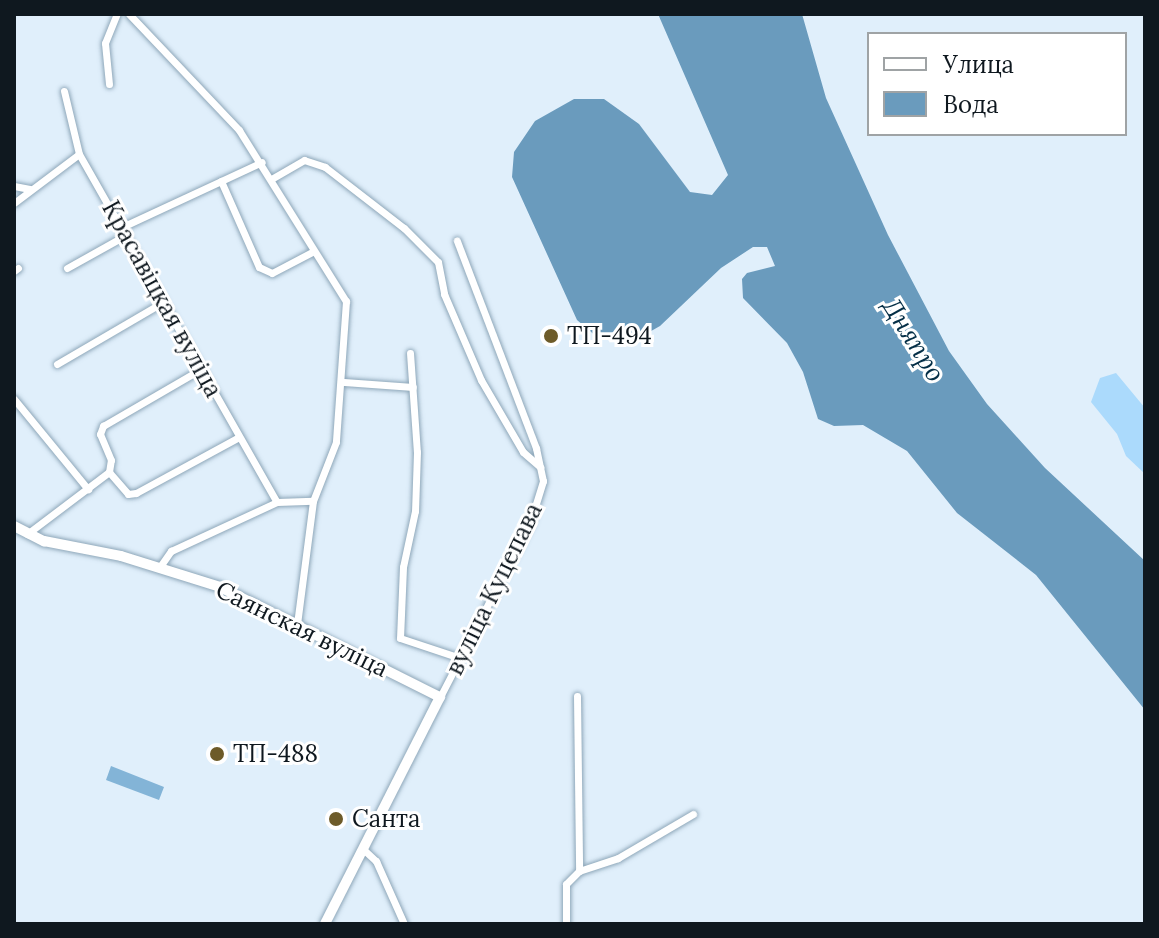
<!DOCTYPE html>
<meta charset="utf-8">
<style>
body{margin:0}
#map{position:relative;width:1159px;height:938px;overflow:hidden;background:#e0effb;font-family:Lora,serif}
div>[style]{position:absolute}
.green>*{inset:0;background:#abdafc}
.forest>*{inset:0;background:#83b4d7}
.water>*{inset:0;background:#6a9bbd}
.roads{filter:drop-shadow(0 0 2px #8ea7b9) drop-shadow(0 0 2px #8ea7b9)}
.minor>*{height:7px;margin:-3.5px;padding:0 3.5px;transform-origin:3.5px;border-radius:3.5px;background:#fff}
.secondary>*{height:10px;margin:-5px;padding:0 5px;transform-origin:5px;border-radius:5px;background:#fff}
.dots>*{width:22px;height:22px;translate:-50% -50%;box-sizing:border-box;border:4px solid #fff;border-radius:50%}
span{translate:-50% -50%;white-space:nowrap;text-align:center;line-height:1.15;-webkit-text-stroke:6px #fff;paint-order:stroke}
.street-label{font-size:24px;color:#0f181f}
.poi-label{font-size:24px;color:#0f181f}
.left{translate:0 -50%;text-align:left}
.water-label{font-size:26px;color:#042e46;font-style:italic}
.frame{position:absolute;inset:0;border:16px solid #0f181f;pointer-events:none}
.legend{position:absolute;left:867px;top:32px;width:260px;height:104px;box-sizing:border-box;background:#fff;border:2px solid #9fa3a5;margin:0;padding:10px 14px;list-style:none;font-size:24px;color:#0f181f}
.legend li{display:flex;align-items:center;gap:16px;height:40px}
.legend b{width:40px;border:2px solid #9fa3a5}
</style>
<div id="map">
<div class="green">
<i style="clip-path:polygon(1116px 373px,1145px 408px,1145px 474px,1126px 456px,1117px 434px,1091px 402px,1100px 378px)"></i>
</div>
<div class="forest">
<i style="clip-path:polygon(111px 766px,164px 787px,159px 800px,106px 780px)"></i>
</div>
<div class="water">
<i style="clip-path:polygon(658px 14px,802px 14px,826px 98px,888px 235px,949px 351px,987px 404px,1045px 468px,1145px 561px,1145px 710px,1036px 575px,957px 513px,907px 451px,863px 425px,834px 426px,818px 419px,803px 372px,787px 343px,743px 298px,742px 279px,747px 273px,775px 266px,767px 247px,753px 247px,721px 268px,660px 326px,637px 339px,597px 337px,577px 320px,512px 177px,514px 152px,535px 121px,574px 99px,604px 99px,639px 124px,690px 192px,712px 195px,728px 175px)"></i>
</div>
<div class="roads">
<div class="minor">
<i style="left:129px;top:14px;width:160px;rotate:46.5deg"></i>
<i style="left:239px;top:130px;width:202px;rotate:58deg"></i>
<i style="left:346px;top:301px;width:141px;rotate:94.1deg"></i>
<i style="left:336px;top:442px;width:63px;rotate:111.3deg"></i>
<i style="left:313px;top:501px;width:125px;rotate:97.4deg"></i>
<i style="left:109px;top:84px;width:41px;rotate:-95.6deg"></i>
<i style="left:105px;top:43px;width:31px;rotate:-68deg"></i>
<i style="left:64px;top:91px;width:65px;rotate:76.6deg"></i>
<i style="left:79px;top:154px;width:400px;rotate:60.4deg"></i>
<i style="left:273px;top:178px;width:36px;rotate:-30deg"></i>
<i style="left:304px;top:160px;width:22px;rotate:18deg"></i>
<i style="left:325px;top:167px;width:100px;rotate:37.7deg"></i>
<i style="left:404px;top:228px;width:48px;rotate:45deg"></i>
<i style="left:438px;top:262px;width:33px;rotate:79deg"></i>
<i style="left:444px;top:294px;width:94px;rotate:66.7deg"></i>
<i style="left:481px;top:380px;width:83px;rotate:59.7deg"></i>
<i style="left:523px;top:452px;width:23px;rotate:41deg"></i>
<i style="left:221px;top:181px;width:94px;rotate:66.2deg"></i>
<i style="left:259px;top:267px;width:14px;rotate:25deg"></i>
<i style="left:272px;top:273px;width:45px;rotate:-27.7deg"></i>
<i style="left:14px;top:186px;width:16px;rotate:11deg"></i>
<i style="left:14px;top:203px;width:81px;rotate:-37deg"></i>
<i style="left:122px;top:227px;width:154px;rotate:-24.9deg"></i>
<i style="left:67px;top:268px;width:68px;rotate:-29.2deg"></i>
<i style="left:14px;top:271px;width:5px;rotate:-37deg"></i>
<i style="left:410px;top:353px;width:99px;rotate:86deg"></i>
<i style="left:417px;top:452px;width:59px;rotate:91.9deg"></i>
<i style="left:415px;top:511px;width:57px;rotate:102.1deg"></i>
<i style="left:403px;top:567px;width:71px;rotate:92.4deg"></i>
<i style="left:400px;top:638px;width:63px;rotate:18.4deg"></i>
<i style="left:57px;top:364px;width:123px;rotate:-30.3deg"></i>
<i style="left:344px;top:382px;width:69px;rotate:4.1deg"></i>
<i style="left:14px;top:399px;width:117px;rotate:50.6deg"></i>
<i style="left:109px;top:472px;width:12px;rotate:-81deg"></i>
<i style="left:111px;top:460px;width:28px;rotate:-113deg"></i>
<i style="left:100px;top:434px;width:9px;rotate:-69deg"></i>
<i style="left:103px;top:426px;width:113px;rotate:-30.2deg"></i>
<i style="left:109px;top:472px;width:29px;rotate:49deg"></i>
<i style="left:128px;top:494px;width:8px;rotate:-7deg"></i>
<i style="left:136px;top:493px;width:117px;rotate:-28.5deg"></i>
<i style="left:27px;top:534px;width:103px;rotate:-37.1deg"></i>
<i style="left:159px;top:568px;width:21px;rotate:-55deg"></i>
<i style="left:171px;top:551px;width:117px;rotate:-24.8deg"></i>
<i style="left:277px;top:502px;width:36px;rotate:-2deg"></i>
<i style="left:577px;top:696px;width:175px;rotate:89.3deg"></i>
<i style="left:440px;top:697px;width:196px;rotate:-62.7deg"></i>
<i style="left:530px;top:523px;width:44px;rotate:-72.8deg"></i>
<i style="left:543px;top:481px;width:34px;rotate:-102deg"></i>
<i style="left:536px;top:448px;width:222px;rotate:-110.9deg"></i>
<i style="left:363px;top:849px;width:18px;rotate:43deg"></i>
<i style="left:376px;top:861px;width:69px;rotate:66deg"></i>
<i style="left:566px;top:924px;width:40px;rotate:-90deg"></i>
<i style="left:566px;top:884px;width:18px;rotate:-45deg"></i>
<i style="left:579px;top:871px;width:41px;rotate:-18.4deg"></i>
<i style="left:618px;top:858px;width:87px;rotate:-30.4deg"></i>
</div>
<div class="secondary">
<i style="left:14px;top:526px;width:34px;rotate:27deg"></i>
<i style="left:44px;top:541px;width:78px;rotate:11deg"></i>
<i style="left:121px;top:556px;width:104px;rotate:17.4deg"></i>
<i style="left:220px;top:587px;width:246px;rotate:26.6deg"></i>
<i style="left:440px;top:697px;width:254px;rotate:116.9deg"></i>
</div>
</div>
<div class="dots">
<i style="left:551px;top:336px;background:#6d5b29"></i>
<i style="left:217px;top:754px;background:#6d5b29"></i>
<i style="left:336px;top:819px;background:#6d5b29"></i>
</div>
<div class="street-label">
<span style="left:162px;top:299px;rotate:61deg">Красавіцкая вуліца</span>
<span style="left:494px;top:589px;rotate:-64deg">вуліца Куцепава</span>
<span style="left:302px;top:629px;rotate:26deg">Саянская вуліца</span>
</div>
<div class="poi-label">
<span class="left" style="left:567px;top:336px">ТП-494</span>
<span class="left" style="left:233px;top:754px">ТП-488</span>
<span class="left" style="left:352px;top:819px">Санта</span>
</div>
<div class="water-label">
<span style="left:914px;top:340px;rotate:58deg">Дняпро</span>
</div>
<div class="frame"></div>
<ul class="legend">
<li><b style="height:10px;background:#fff"></b>Улица</li>
<li><b style="height:22px;background:#6a9bbd"></b>Вода</li>
</ul>
</div>
